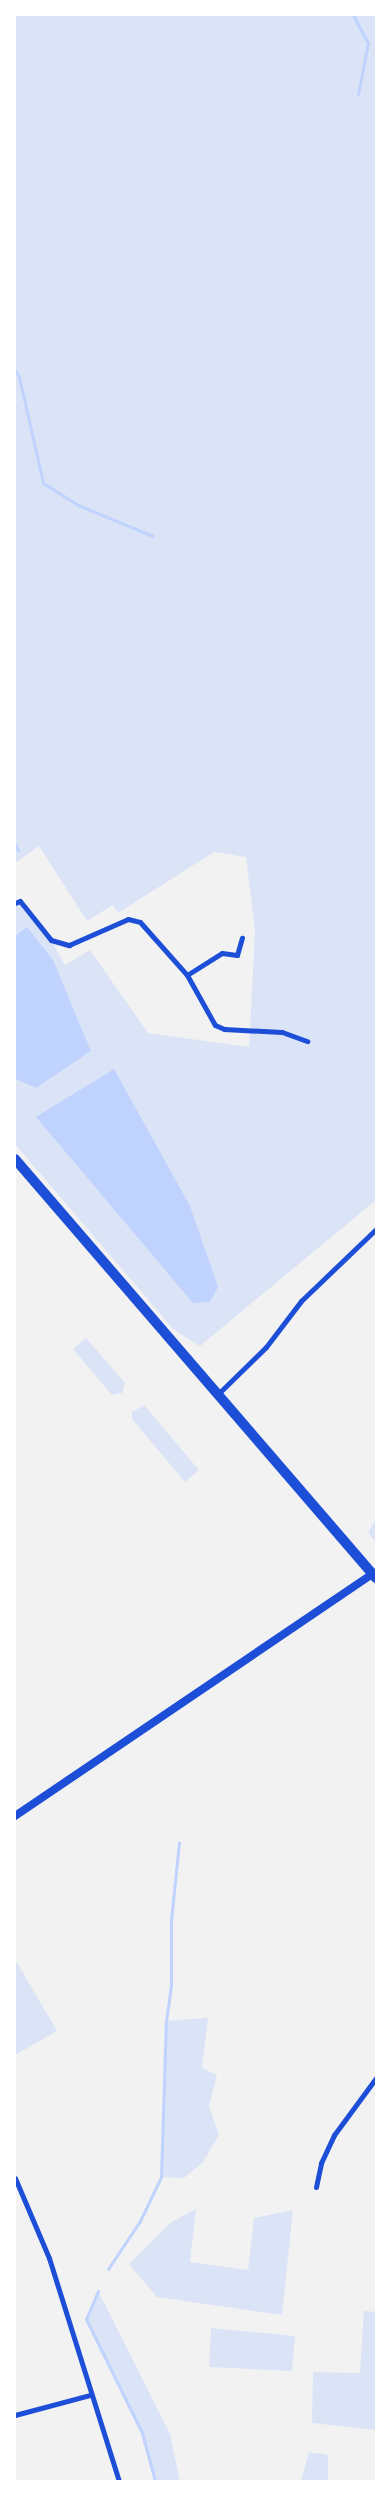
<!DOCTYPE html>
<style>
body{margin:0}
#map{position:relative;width:391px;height:2496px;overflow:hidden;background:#f2f2f2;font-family:"PT Serif",serif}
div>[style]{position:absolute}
.green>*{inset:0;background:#dbe4f7}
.water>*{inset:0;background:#bfd3fe}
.stream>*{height:3px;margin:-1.5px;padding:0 1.5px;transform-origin:1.5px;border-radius:1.5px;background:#bfd3fe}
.minor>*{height:5px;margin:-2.5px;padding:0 2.5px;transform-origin:2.5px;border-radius:2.5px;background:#1d4ed8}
.tertiary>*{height:8px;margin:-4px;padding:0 4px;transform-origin:4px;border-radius:4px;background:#1d4ed8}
.trunk>*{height:10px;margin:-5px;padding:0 5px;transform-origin:5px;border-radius:5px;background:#1d4ed8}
span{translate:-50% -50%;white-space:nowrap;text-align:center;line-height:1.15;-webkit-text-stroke:5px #fff;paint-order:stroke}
.frame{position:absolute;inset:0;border:16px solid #fff;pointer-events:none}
</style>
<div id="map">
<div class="green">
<i style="clip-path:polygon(15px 15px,376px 15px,376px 1200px,200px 1346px,173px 1329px,15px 1144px,15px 1079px,36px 1088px,91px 1051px,75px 1013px,27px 927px,15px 936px,15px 903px,20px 901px,51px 940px,65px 965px,90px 950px,148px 1033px,249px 1047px,255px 931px,246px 857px,214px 852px,118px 913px,113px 905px,87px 921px,39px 846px,15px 863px)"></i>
<i style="clip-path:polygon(86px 1338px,125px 1383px,122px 1393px,112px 1395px,73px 1349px)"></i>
<i style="clip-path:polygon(144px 1405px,199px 1470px,185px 1482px,132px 1419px,132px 1412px)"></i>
<i style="clip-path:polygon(376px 1518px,376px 1542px,368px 1533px)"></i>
<i style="clip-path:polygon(15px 1959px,57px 2031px,15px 2055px)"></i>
<i style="clip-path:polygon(208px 2018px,202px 2068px,217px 2075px,209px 2106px,219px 2135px,203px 2162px,184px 2178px,161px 2177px,166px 2021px)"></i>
<i style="clip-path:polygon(196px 2209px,190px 2262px,248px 2270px,254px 2218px,293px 2210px,282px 2315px,157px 2297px,129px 2264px,170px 2223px)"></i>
<i style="clip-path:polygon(98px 2291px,170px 2434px,180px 2481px,155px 2481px,142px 2433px,86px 2319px)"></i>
<i style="clip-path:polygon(364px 2311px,376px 2312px,376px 2430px,312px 2423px,313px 2372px,360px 2373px)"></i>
<i style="clip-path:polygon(211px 2328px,295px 2336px,292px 2371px,209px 2367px)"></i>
<i style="clip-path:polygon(309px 2452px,328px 2455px,328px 2481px,301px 2481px)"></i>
</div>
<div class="water">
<i style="clip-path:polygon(27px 927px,53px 960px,91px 1051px,36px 1088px,15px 1079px,15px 936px)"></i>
<i style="clip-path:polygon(114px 1069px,190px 1206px,218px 1287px,210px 1302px,193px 1303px,36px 1117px)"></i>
</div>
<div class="stream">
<i style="left:353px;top:15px;width:32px;rotate:62deg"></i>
<i style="left:368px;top:43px;width:52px;rotate:101.1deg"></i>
<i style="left:15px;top:370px;width:8px;rotate:60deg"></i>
<i style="left:19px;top:377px;width:109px;rotate:77.2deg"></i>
<i style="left:43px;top:483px;width:41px;rotate:32.2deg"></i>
<i style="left:78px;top:505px;width:81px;rotate:22.5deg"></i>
<i style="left:15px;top:844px;width:7px;rotate:63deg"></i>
<i style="left:108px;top:2269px;width:58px;rotate:-56.3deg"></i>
<i style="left:140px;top:2221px;width:49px;rotate:-64.5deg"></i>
<i style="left:161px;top:2177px;width:156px;rotate:-88.2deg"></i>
<i style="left:166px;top:2021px;width:35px;rotate:-82deg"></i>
<i style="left:171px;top:1986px;width:66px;rotate:-90deg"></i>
<i style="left:171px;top:1920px;width:78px;rotate:-84.1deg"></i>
<i style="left:98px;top:2291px;width:30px;rotate:113deg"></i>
<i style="left:86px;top:2319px;width:127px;rotate:63.8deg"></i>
<i style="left:142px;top:2433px;width:50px;rotate:74.8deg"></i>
</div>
<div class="minor">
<i style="left:15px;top:903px;width:5px;rotate:-22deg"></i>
<i style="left:20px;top:901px;width:50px;rotate:51.5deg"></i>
<i style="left:51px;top:940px;width:19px;rotate:16deg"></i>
<i style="left:69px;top:945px;width:64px;rotate:-23.8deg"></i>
<i style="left:128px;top:919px;width:12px;rotate:14deg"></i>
<i style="left:140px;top:922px;width:71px;rotate:48.4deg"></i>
<i style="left:187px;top:975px;width:57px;rotate:60.8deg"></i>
<i style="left:215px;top:1025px;width:10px;rotate:24deg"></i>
<i style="left:224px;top:1029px;width:58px;rotate:3deg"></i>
<i style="left:282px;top:1032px;width:27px;rotate:20deg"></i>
<i style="left:187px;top:975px;width:41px;rotate:-32.2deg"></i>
<i style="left:222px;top:953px;width:15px;rotate:8deg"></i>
<i style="left:237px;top:955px;width:18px;rotate:-74deg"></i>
<i style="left:218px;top:1394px;width:67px;rotate:-44.4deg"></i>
<i style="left:266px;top:1347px;width:58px;rotate:-52.7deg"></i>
<i style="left:301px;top:1301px;width:104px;rotate:-43.8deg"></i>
<i style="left:15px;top:2178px;width:87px;rotate:67deg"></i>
<i style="left:49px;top:2258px;width:234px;rotate:72.6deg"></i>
<i style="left:316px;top:2187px;width:25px;rotate:-78deg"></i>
<i style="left:321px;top:2163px;width:31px;rotate:-65deg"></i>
<i style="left:334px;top:2135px;width:71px;rotate:-53.6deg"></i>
<i style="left:15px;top:2415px;width:78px;rotate:-14.9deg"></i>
</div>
<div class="tertiary">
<i style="left:15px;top:1816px;width:432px;rotate:-34.1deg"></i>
</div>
<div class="trunk">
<i style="left:15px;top:1159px;width:553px;rotate:49.25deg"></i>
</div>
<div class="frame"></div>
</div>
